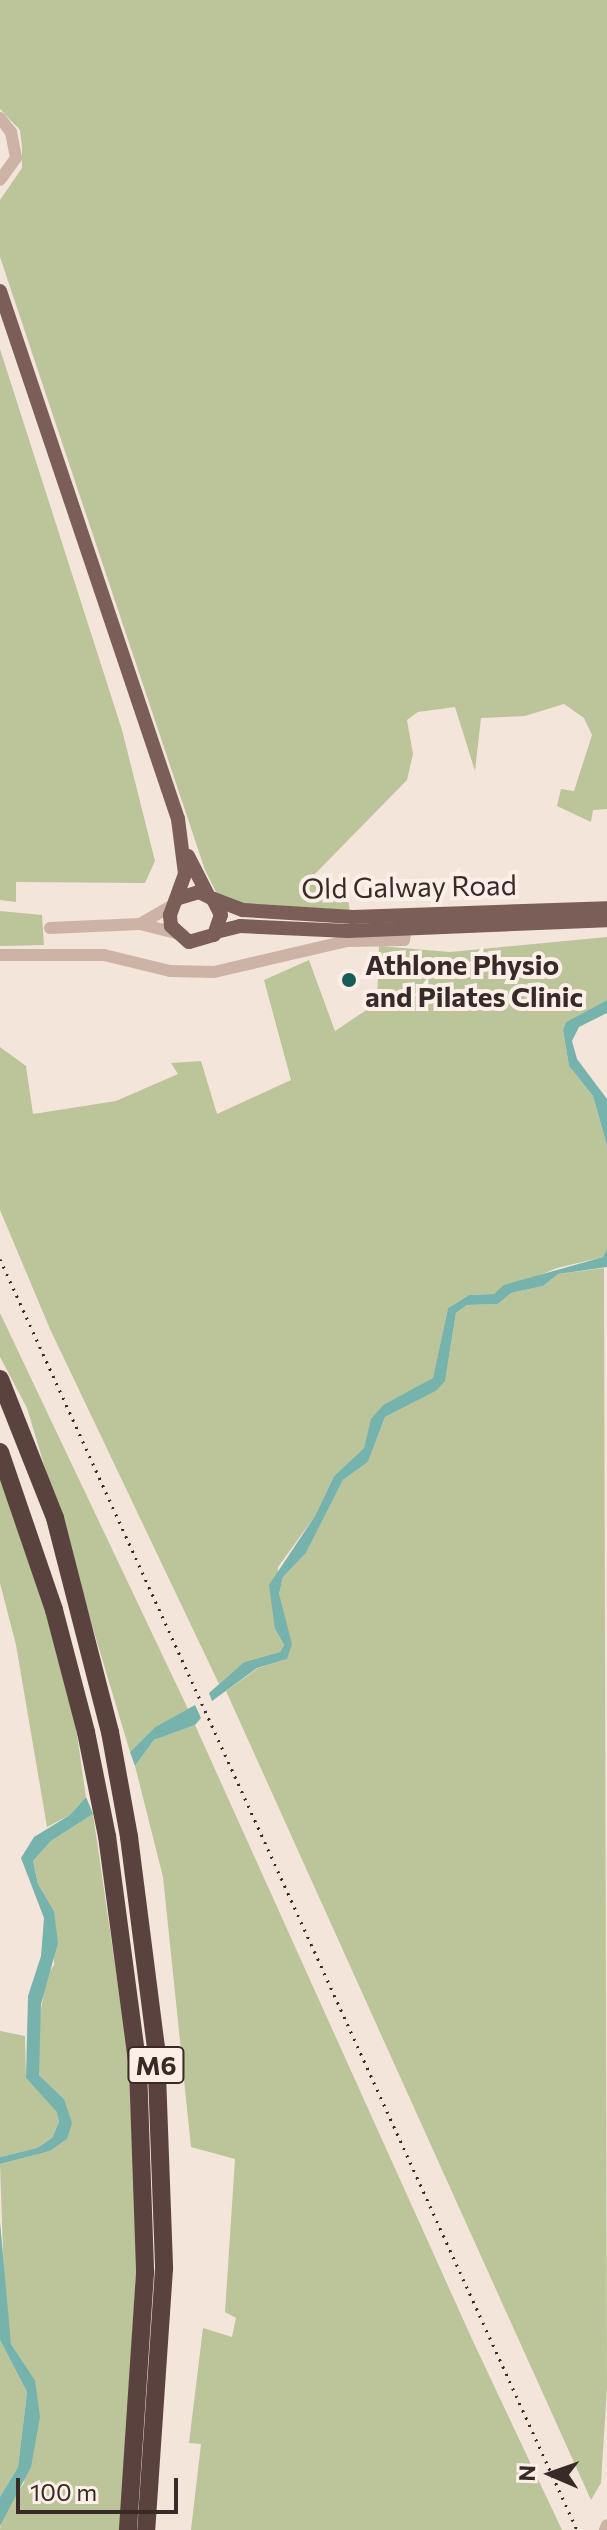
<!DOCTYPE html>
<style>
body{margin:0}
#map{position:relative;width:607px;height:2530px;overflow:hidden;background:#f4e5db;font-family:Commissioner,sans-serif}
div>[style]{position:absolute}
.green>*{inset:0;background:#bcc49a}
.water>*{inset:0;background:#77b3ad}
.minor>*{height:12px;margin:-6px;padding:0 6px;transform-origin:6px;border-radius:6px;background:#cdb2a6}
.major>*{height:14px;margin:-7px;padding:0 7px;transform-origin:7px;border-radius:7px;background:#7b5e57}
.highway>*{height:18px;margin:-9px;padding:0 9px;transform-origin:9px;border-radius:9px;background:#5a433e}
.rail>*{height:3px;margin-top:-1.5px;transform-origin:0;background:repeating-linear-gradient(90deg,#382a27 0 2px,transparent 0 8px)}
.dots>*{width:22px;height:22px;translate:-50% -50%;box-sizing:border-box;border:4px solid #fbefe8;border-radius:50%}
span{translate:-50% -50%;white-space:nowrap;text-align:center;line-height:1.15;-webkit-text-stroke:8px #fbefe8;paint-order:stroke}
.shield-label span{padding:2px 6px;background:#fbefe8;border:2px solid;border-radius:6px;-webkit-text-stroke-width:0}
.shield-label{font-size:26px;color:#382a27;font-weight:700}
.street-label{font-size:28px;color:#382a27}
.poi-label{font-size:28px;color:#382a27;font-weight:700}
.left{translate:0 -50%;text-align:left}
.north{position:absolute;left:511px;top:2434px;width:80px;height:80px;-webkit-text-stroke:6px #fbefe8;paint-order:stroke;rotate:272deg;font-size:22px;font-weight:700;line-height:32px;text-align:center;color:#382a27}
.north::after{content:'';display:block;margin:auto;width:28px;height:36px;background:#382a27;clip-path:polygon(50% 0,100% 100%,50% 72%,0 100%)}
.scale{position:absolute;left:16px;top:2478px;width:162px;height:36px;box-sizing:border-box;border:4px solid #382a27;border-top:0;padding-left:10px;font-size:24px;line-height:28px;white-space:nowrap;color:#382a27;-webkit-text-stroke:6px #fbefe8;paint-order:stroke}
</style>
<div id="map">
<div class="green">
<i style="clip-path:polygon(0 0,607px 0,607px 809px,593px 810px,591px 822px,557px 806px,561px 789px,574px 791px,592px 735px,584px 718px,564px 704px,525px 716px,481px 718px,475px 771px,455px 707px,418px 712px,407px 720px,413px 754px,407px 780px,312px 877px,348px 900px,350px 912px,256px 908px,218px 896px,205px 870px,0 257px,0 200px,22px 168px,22px 147px,20px 130px,0 109px)"></i>
<i style="clip-path:polygon(0 349px,122px 730px,155px 861px,145px 883px,16px 882px,16px 902px,0 900px)"></i>
<i style="clip-path:polygon(0 911px,42px 915px,44px 945px,0 946px)"></i>
<i style="clip-path:polygon(607px 937px,607px 1000px,566px 1022px,563px 1030px,569px 1066px,593px 1096px,607px 1146px,607px 1250px,603px 1257px,557px 1268px,494px 1294px,469px 1295px,448px 1308px,433px 1379px,383px 1405px,372px 1419px,364px 1448px,334px 1476px,315px 1516px,278px 1567px,275px 1629px,284px 1645px,280px 1652px,244px 1662px,219px 1684px,50px 1329px,0 1210px,0 1047px,26px 1066px,33px 1114px,116px 1101px,178px 1074px,171px 1063px,201px 1061px,217px 1114px,291px 1080px,264px 980px,309px 960px,335px 1031px,377px 1003px,379px 946px,450px 952px)"></i>
<i style="clip-path:polygon(604px 1268px,607px 2388px,601px 2483px,591px 2500px,226px 1691px,258px 1668px,287px 1659px,279px 1594px,283px 1577px,306px 1553px,343px 1480px,368px 1462px,385px 1417px,436px 1391px,446px 1374px,456px 1313px,467px 1305px,498px 1304px,511px 1293px,543px 1286px,558px 1274px)"></i>
<i style="clip-path:polygon(0 1313px,188px 1709px,155px 1727px,130px 1752px,27px 1408px,0 1357px)"></i>
<i style="clip-path:polygon(0 1470px,35px 1571px,75px 1720px,86px 1797px,70px 1815px,47px 1827px,16px 1645px,0 1583px)"></i>
<i style="clip-path:polygon(195px 1725px,472px 2339px,562px 2530px,191px 2530px,201px 2444px,189px 2443px,203px 2328px,232px 2337px,236px 2318px,225px 2312px,235px 2159px,191px 2147px,163px 1877px,135px 1766px,154px 1740px)"></i>
<i style="clip-path:polygon(93px 1814px,131px 2075px,137px 2256px,121px 2530px,0 2530px,2px 2514px,24px 2483px,35px 2380px,11px 2344px,5px 2311px,0 2164px,50px 2151px,67px 2139px,64px 2099px,39px 2075px,37px 2036px,46px 1977px,54px 1965px,54px 1911px,38px 1884px,33px 1861px,51px 1841px)"></i>
<i style="clip-path:polygon(0 2031px,25px 2036px,26px 2078px,58px 2112px,59px 2122px,52px 2138px,37px 2148px,0 2157px)"></i>
<i style="clip-path:polygon(0 2340px,27px 2392px,18px 2467px,0 2497px)"></i>
</div>
<div class="water">
<i style="clip-path:polygon(607px 1000px,607px 1013px,579px 1027px,572px 1041px,577px 1059px,607px 1099px,607px 1146px,593px 1096px,569px 1066px,563px 1030px,566px 1022px)"></i>
<i style="clip-path:polygon(607px 1249px,607px 1267px,558px 1274px,543px 1286px,511px 1293px,498px 1304px,467px 1305px,456px 1313px,445px 1381px,436px 1391px,385px 1417px,368px 1462px,343px 1480px,306px 1553px,283px 1577px,279px 1594px,292px 1644px,287px 1659px,257px 1668px,212px 1701px,209px 1693px,244px 1662px,280px 1652px,284px 1645px,275px 1629px,269px 1585px,315px 1516px,334px 1476px,364px 1448px,371px 1419px,383px 1405px,433px 1378px,448px 1308px,469px 1295px,494px 1294px,504px 1285px,603px 1257px)"></i>
<i style="clip-path:polygon(195px 1705px,201px 1718px,195px 1725px,154px 1740px,135px 1766px,130px 1752px,155px 1727px)"></i>
<i style="clip-path:polygon(86px 1797px,93px 1814px,51px 1841px,33px 1861px,38px 1884px,54px 1911px,58px 1943px,41px 2004px,39px 2075px,64px 2099px,72px 2123px,67px 2139px,50px 2151px,0 2164px,0 2157px,37px 2148px,52px 2138px,59px 2122px,57px 2112px,26px 2078px,28px 1996px,41px 1956px,44px 1918px,21px 1858px,34px 1837px,70px 1815px)"></i>
<i style="clip-path:polygon(0 2222px,11px 2344px,35px 2380px,40px 2417px,31px 2467px,0 2526px,0 2497px,18px 2467px,27px 2392px,0 2340px)"></i>
</div>
<div class="minor">
<i style="left:0;top:118px;width:18px;rotate:52deg"></i>
<i style="left:11px;top:132px;width:26px;rotate:79deg"></i>
<i style="left:16px;top:158px;width:27px;rotate:126deg"></i>
<i style="left:140px;top:924px;width:38px;rotate:-30deg"></i>
<i style="left:50px;top:928px;width:90px;rotate:-2.5deg"></i>
<i style="left:140px;top:924px;width:36px;rotate:14deg"></i>
<i style="left:0;top:955px;width:104px"></i>
<i style="left:104px;top:955px;width:68px;rotate:13.6deg"></i>
<i style="left:170px;top:971px;width:44px;rotate:1.3deg"></i>
<i style="left:214px;top:972px;width:137px;rotate:-13.1deg"></i>
<i style="left:347px;top:941px;width:57px;rotate:-1deg"></i>
<i style="left:404px;top:940px;width:12px;rotate:-81deg"></i>
<i style="left:605px;top:2530px;width:5px;rotate:-68deg"></i>
</div>
<div class="major">
<i style="left:0;top:291px;width:557px;rotate:71.37deg"></i>
<i style="left:178px;top:819px;width:55px;rotate:82.7deg"></i>
<i style="left:185px;top:874px;width:44px;rotate:110.1deg"></i>
<i style="left:170px;top:915px;width:11px;rotate:85deg"></i>
<i style="left:171px;top:926px;width:24px;rotate:42deg"></i>
<i style="left:189px;top:942px;width:26px;rotate:-16deg"></i>
<i style="left:214px;top:935px;width:21px;rotate:-71deg"></i>
<i style="left:221px;top:915px;width:18px;rotate:-117deg"></i>
<i style="left:213px;top:899px;width:16px;rotate:-153deg"></i>
<i style="left:199px;top:892px;width:21px;rotate:163deg"></i>
<i style="left:188px;top:856px;width:44px;rotate:62.9deg"></i>
<i style="left:214px;top:899px;width:31px;rotate:21deg"></i>
<i style="left:243px;top:910px;width:110px;rotate:3.6deg"></i>
<i style="left:353px;top:917px;width:254px;rotate:-2deg"></i>
<i style="left:216px;top:932px;width:25px;rotate:-14deg"></i>
<i style="left:240px;top:926px;width:108px;rotate:2.7deg"></i>
<i style="left:348px;top:931px;width:259px;rotate:-2.4deg"></i>
</div>
<div class="highway">
<i style="left:0;top:1379px;width:149px;rotate:68.4deg"></i>
<i style="left:55px;top:1518px;width:221px;rotate:75.6deg"></i>
<i style="left:110px;top:1732px;width:107px;rotate:79.7deg"></i>
<i style="left:129px;top:1837px;width:212px;rotate:82.7deg"></i>
<i style="left:156px;top:2047px;width:222px;rotate:87.9deg"></i>
<i style="left:164px;top:2269px;width:262px;rotate:93.9deg"></i>
<i style="left:0;top:1452px;width:167px;rotate:71.1deg"></i>
<i style="left:54px;top:1610px;width:126px;rotate:75.3deg"></i>
<i style="left:86px;top:1732px;width:106px;rotate:78.6deg"></i>
<i style="left:107px;top:1836px;width:234px;rotate:82.4deg"></i>
<i style="left:138px;top:2068px;width:205px;rotate:88deg"></i>
<i style="left:145px;top:2273px;width:258px;rotate:93.8deg"></i>
</div>
<div class="rail">
<i style="left:0;top:1259px;width:1396px;rotate:65.58deg"></i>
</div>
<div class="dots">
<i style="left:349px;top:980px;background:#195d58"></i>
</div>
<div class="shield-label">
<span style="left:156px;top:2065px">M6</span>
</div>
<div class="street-label">
<span style="left:409px;top:886px;rotate:-1deg">Old Galway Road</span>
</div>
<div class="poi-label">
<span class="left" style="left:365px;top:980px">Athlone Physio<br>and Pilates Clinic</span>
</div>
<div class="north">N</div>
<div class="scale">100 m</div>
</div>
